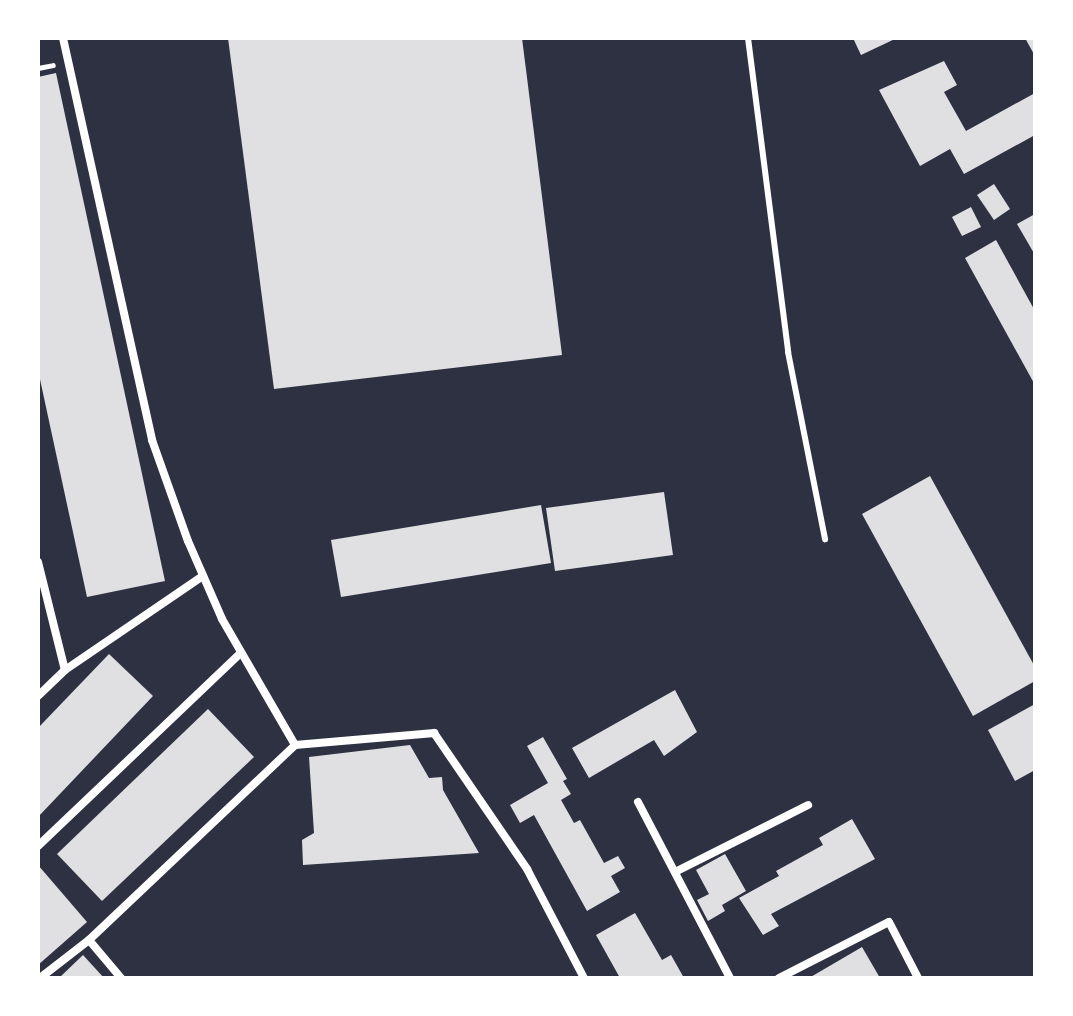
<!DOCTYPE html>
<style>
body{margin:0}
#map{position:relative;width:1073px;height:1016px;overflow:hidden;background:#2d3142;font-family:Manrope,sans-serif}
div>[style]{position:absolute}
.building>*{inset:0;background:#e0e0e3}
.path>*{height:5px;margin:-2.5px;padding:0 2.5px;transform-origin:2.5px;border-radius:2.5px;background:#fff}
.service>*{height:6px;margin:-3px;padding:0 3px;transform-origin:3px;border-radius:3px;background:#fff}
.minor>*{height:8px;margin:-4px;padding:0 4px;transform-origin:4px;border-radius:4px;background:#fff}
span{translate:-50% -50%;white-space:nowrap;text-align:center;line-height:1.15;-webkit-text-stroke:6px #fff;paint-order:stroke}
.frame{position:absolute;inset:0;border:40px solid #fff;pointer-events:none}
</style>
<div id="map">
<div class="building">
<i style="clip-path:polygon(228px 38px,522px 38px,562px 355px,274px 389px)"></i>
<i style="clip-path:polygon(853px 38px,897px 38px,861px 55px)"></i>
<i style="clip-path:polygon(1025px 38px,1035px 38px,1035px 56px)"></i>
<i style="clip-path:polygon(944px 61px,957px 85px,944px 92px,966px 131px,1035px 93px,1035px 135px,964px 174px,950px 149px,920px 166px,879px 90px)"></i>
<i style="clip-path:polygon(56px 73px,165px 581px,87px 597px,38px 370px,38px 77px)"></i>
<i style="clip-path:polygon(994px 184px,1010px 209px,994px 220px,977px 195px)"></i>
<i style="clip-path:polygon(971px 207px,981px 227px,962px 236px,952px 217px)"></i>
<i style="clip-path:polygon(1035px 214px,1035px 255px,1017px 224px)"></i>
<i style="clip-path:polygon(996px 240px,1035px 311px,1035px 385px,965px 258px)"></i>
<i style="clip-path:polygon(930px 476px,1035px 667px,1035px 681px,973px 716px,862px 514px)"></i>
<i style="clip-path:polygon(664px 492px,673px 555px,555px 571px,546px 508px)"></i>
<i style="clip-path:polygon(541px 505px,551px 563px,341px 597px,331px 540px)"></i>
<i style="clip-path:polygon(109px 654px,153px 696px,38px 817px,38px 728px)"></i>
<i style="clip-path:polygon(675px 690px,697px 732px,664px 756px,654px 740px,589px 778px,572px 748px)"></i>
<i style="clip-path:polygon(1035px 704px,1035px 770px,1015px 781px,988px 730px)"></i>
<i style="clip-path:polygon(208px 709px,254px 757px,102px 901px,57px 854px)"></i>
<i style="clip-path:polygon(543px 737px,567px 779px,563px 781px,571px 794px,561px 800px,574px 823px,580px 820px,604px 863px,618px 856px,625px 868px,611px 876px,620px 892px,587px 911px,534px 815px,520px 823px,510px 805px,548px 783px,527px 746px)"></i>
<i style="clip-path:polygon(410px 745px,429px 778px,442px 777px,443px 790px,479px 853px,303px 865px,302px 840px,314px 833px,309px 757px)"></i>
<i style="clip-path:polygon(852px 819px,875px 859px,771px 914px,779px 926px,763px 935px,739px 898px,779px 876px,776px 871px,823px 845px,819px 838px)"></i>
<i style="clip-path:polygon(725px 854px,746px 891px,722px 905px,725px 911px,708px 921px,697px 900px,709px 894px,696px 870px)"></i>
<i style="clip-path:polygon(38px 865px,87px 922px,38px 965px)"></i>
<i style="clip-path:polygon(635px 913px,662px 960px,671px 955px,684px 978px,620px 978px,596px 935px)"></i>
<i style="clip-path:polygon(862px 947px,880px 978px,809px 978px)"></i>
<i style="clip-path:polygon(83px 955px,104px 978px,59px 978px)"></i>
</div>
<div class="path">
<i style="left:38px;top:68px;width:15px;rotate:-11deg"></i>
</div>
<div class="service">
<i style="left:748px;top:38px;width:317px;rotate:82.7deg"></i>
<i style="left:788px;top:352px;width:191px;rotate:78.8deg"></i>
</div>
<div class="minor">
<i style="left:63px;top:38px;width:412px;rotate:77.5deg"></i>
<i style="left:152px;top:440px;width:107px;rotate:70.4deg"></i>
<i style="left:188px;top:541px;width:85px;rotate:66.4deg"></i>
<i style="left:222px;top:619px;width:146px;rotate:59.9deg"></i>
<i style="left:295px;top:745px;width:140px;rotate:-4.9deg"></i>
<i style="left:434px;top:733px;width:165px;rotate:55.6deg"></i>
<i style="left:527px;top:869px;width:123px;rotate:62.4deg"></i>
<i style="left:38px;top:562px;width:111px;rotate:76deg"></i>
<i style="left:65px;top:670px;width:37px;rotate:136deg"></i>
<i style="left:65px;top:670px;width:167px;rotate:-34.3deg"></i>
<i style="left:638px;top:802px;width:199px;rotate:62.4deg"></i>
<i style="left:38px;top:846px;width:280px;rotate:-43.6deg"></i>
<i style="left:675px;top:872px;width:149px;rotate:-26.7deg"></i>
<i style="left:89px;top:940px;width:50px;rotate:49.9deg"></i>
<i style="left:40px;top:978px;width:62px;rotate:-37.8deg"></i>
<i style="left:89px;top:940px;width:284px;rotate:-43.4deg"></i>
<i style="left:779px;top:978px;width:123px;rotate:-27deg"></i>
<i style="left:889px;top:922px;width:63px;rotate:62.6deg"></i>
</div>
<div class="frame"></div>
</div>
